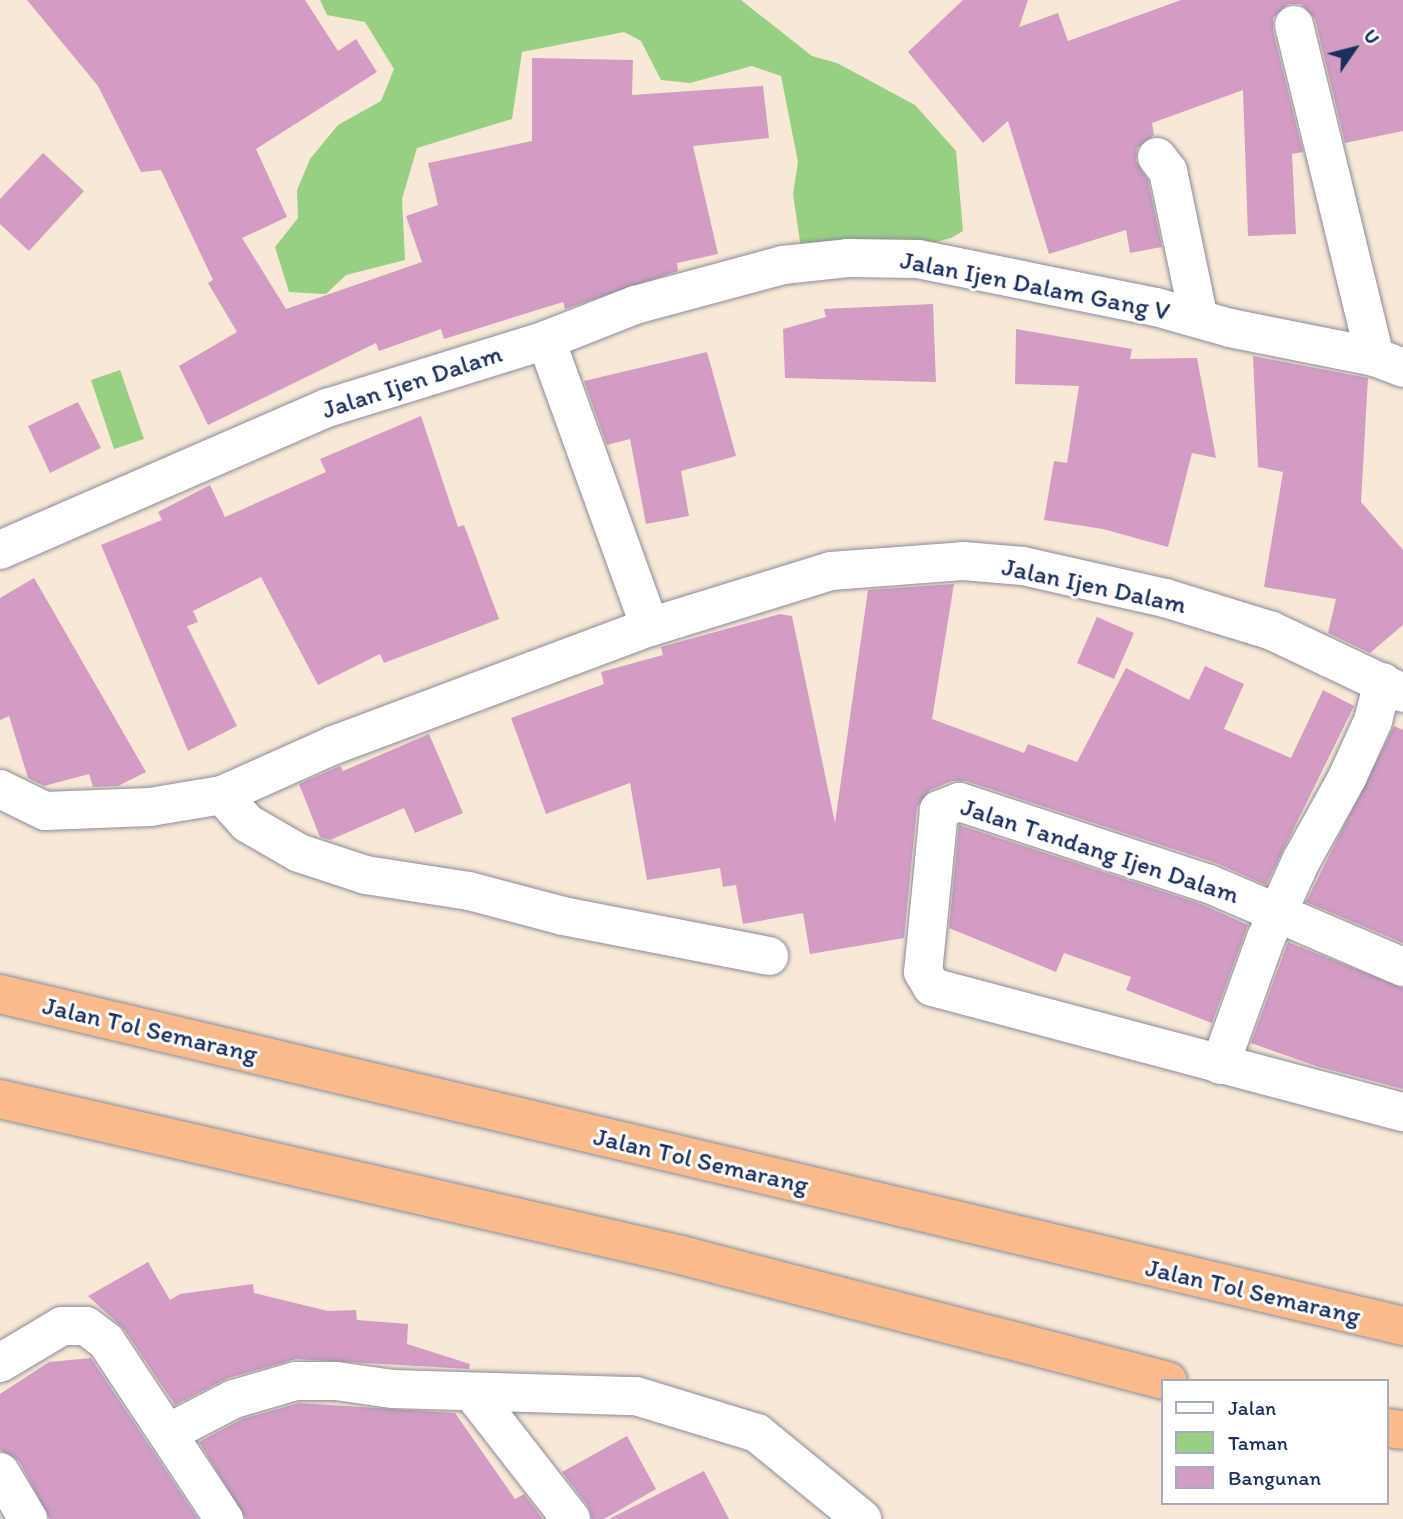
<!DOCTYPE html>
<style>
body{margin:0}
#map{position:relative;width:1403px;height:1519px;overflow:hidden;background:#f8e8d5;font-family:Itim,sans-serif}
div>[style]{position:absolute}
.green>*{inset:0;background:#97d082}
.building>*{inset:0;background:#d29cc4}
.roads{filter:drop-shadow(0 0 2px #8a8c9a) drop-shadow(0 0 2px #8a8c9a)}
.street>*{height:38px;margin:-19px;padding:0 19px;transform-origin:19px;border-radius:19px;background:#fff}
.highway>*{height:38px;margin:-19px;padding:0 19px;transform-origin:19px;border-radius:19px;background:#fabb8c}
span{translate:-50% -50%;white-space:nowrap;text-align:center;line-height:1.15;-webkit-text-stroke:6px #fff;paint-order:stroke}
.street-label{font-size:26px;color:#1b2f5e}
.legend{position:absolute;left:1161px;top:1379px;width:228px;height:126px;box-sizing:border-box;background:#fff;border:2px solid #a4acbf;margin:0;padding:9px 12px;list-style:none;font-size:21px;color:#1b2f5e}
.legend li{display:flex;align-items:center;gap:14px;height:35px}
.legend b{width:35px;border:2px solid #a4acbf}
.north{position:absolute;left:1319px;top:14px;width:70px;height:70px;-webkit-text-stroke:5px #fff;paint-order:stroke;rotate:55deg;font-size:19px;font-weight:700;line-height:28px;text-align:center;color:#1b2f5e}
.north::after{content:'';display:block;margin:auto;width:24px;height:32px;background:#1b2f5e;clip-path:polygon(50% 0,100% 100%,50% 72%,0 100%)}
</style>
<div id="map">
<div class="green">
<i style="clip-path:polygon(320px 0,741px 0,812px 56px,837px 63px,915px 105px,956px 151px,963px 231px,951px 238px,898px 251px,802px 255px,793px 194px,798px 162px,781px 76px,752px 66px,690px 83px,661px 80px,641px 41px,624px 32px,522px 52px,512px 119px,417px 148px,402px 199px,405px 260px,346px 275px,326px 294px,289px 292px,275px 247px,298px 218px,297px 190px,310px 159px,338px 125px,381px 101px,394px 69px,365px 22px,327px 15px)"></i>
<i style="clip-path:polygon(120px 370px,144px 439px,114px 449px,91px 380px)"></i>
</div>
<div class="building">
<i style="clip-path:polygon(27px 0,305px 0,338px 51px,356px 39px,377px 72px,256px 149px,287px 217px,242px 238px,286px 309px,422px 262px,406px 216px,438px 205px,428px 163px,532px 141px,532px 58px,633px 60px,632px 95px,763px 86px,769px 138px,693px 146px,718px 254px,677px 263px,678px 271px,565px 309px,563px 302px,444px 339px,441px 329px,379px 351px,376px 343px,208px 425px,179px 366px,237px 332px,208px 283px,213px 280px,161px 170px,141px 172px,98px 86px)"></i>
<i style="clip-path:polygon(963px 0,1028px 0,1019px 27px,1058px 13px,1068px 41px,1181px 0,1403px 0,1403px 131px,1345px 143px,1315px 19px,1301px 4px,1288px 4px,1273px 18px,1273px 30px,1303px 152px,1292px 154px,1296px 234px,1248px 236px,1243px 90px,1152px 123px,1154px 135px,1137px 148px,1136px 161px,1148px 180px,1162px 247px,1130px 253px,1126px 230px,1049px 254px,1008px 121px,983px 143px,908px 52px)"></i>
<i style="clip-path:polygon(43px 153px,84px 191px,29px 251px,0 224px,0 199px)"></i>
<i style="clip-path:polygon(933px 304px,936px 382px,785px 378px,783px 329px,826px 317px,824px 309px)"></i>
<i style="clip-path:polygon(1016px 329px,1132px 349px,1130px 359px,1197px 358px,1216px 458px,1192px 453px,1168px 547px,1103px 529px,1044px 520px,1054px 461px,1067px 463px,1079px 386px,1015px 384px)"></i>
<i style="clip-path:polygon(707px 352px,736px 456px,681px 471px,689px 516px,646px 524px,630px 439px,607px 445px,584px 381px)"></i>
<i style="clip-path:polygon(1253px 356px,1368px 378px,1361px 502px,1403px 550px,1403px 625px,1370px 653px,1328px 633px,1336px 599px,1264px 587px,1283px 472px,1258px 467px)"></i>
<i style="clip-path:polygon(78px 402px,101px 448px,50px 473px,28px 426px)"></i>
<i style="clip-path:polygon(421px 416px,458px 527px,464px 525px,499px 619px,384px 663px,380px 654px,318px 685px,261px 577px,193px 611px,198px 622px,187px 626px,237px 726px,188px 751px,101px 545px,162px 520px,158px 512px,210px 485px,225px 517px,326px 472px,320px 459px)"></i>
<i style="clip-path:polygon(34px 578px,146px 772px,118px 786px,93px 787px,89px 774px,44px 786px,28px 778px,9px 716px,0 720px,0 598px)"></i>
<i style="clip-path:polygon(954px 584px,932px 719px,1024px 753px,1028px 744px,1077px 762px,1126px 668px,1189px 700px,1205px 666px,1244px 684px,1224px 729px,1291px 758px,1323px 690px,1354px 706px,1266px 885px,1216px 863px,966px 781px,952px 781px,930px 790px,917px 807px,904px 938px,810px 954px,803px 913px,743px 924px,736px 885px,723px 887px,720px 868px,647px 880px,630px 783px,546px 814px,511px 718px,604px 684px,601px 672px,663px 655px,661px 647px,780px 614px,792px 616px,835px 823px,868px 590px)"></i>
<i style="clip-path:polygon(1097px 617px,1134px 633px,1114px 679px,1077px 663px)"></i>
<i style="clip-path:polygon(1394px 726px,1403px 730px,1403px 943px,1306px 902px)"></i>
<i style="clip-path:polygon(429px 734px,463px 813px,415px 833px,404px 808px,330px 840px,320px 837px,299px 784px,340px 766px,343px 771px)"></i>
<i style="clip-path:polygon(959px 825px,1201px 904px,1248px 925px,1212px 1023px,1126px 990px,1131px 977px,1064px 953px,1056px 972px,949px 928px)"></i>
<i style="clip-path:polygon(1288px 942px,1403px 988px,1403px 1089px,1316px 1066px,1251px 1043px)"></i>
<i style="clip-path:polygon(148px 1262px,170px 1300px,180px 1294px,253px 1284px,254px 1293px,328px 1311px,356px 1310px,357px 1320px,408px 1324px,407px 1344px,470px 1364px,469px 1369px,296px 1359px,228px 1378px,175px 1405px,124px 1329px,88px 1296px)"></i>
<i style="clip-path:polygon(91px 1358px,198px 1519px,50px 1519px,19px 1461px,0 1450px,0 1394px,49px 1362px)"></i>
<i style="clip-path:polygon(299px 1403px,455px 1413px,515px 1499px,524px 1494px,543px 1519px,246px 1519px,199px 1442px,242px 1419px)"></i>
<i style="clip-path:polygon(627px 1436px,656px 1489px,604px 1519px,592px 1519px,588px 1506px,562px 1472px)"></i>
<i style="clip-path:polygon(704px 1471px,729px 1519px,609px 1519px)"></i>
</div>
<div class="roads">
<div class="street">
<i style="left:1294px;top:25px;width:342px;rotate:76.3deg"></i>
<i style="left:1157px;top:157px;width:18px;rotate:52deg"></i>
<i style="left:1168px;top:171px;width:151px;rotate:78.2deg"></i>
<i style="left:546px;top:340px;width:305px;rotate:70.1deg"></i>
<i style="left:0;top:550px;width:357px;rotate:-23.5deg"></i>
<i style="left:327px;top:408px;width:229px;rotate:-17.2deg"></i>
<i style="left:546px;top:340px;width:96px;rotate:-21.5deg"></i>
<i style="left:635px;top:305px;width:153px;rotate:-15.1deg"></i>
<i style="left:783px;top:265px;width:65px;rotate:-6.1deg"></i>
<i style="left:848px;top:258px;width:70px;rotate:0.8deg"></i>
<i style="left:918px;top:259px;width:243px;rotate:11.4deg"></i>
<i style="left:1156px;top:307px;width:77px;rotate:15.8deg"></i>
<i style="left:1230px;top:328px;width:148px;rotate:11.3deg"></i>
<i style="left:1375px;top:357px;width:30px;rotate:21deg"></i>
<i style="left:0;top:789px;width:50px;rotate:26.1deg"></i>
<i style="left:45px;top:811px;width:105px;rotate:-2.2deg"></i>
<i style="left:150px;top:807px;width:73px;rotate:-9.5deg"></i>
<i style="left:222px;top:795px;width:123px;rotate:-24.1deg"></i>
<i style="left:334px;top:745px;width:337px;rotate:-20.5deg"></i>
<i style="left:650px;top:627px;width:189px;rotate:-17.2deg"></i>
<i style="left:831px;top:571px;width:132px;rotate:-4.3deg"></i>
<i style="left:963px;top:561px;width:60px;rotate:4.8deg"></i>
<i style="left:1023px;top:566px;width:146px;rotate:12.7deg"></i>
<i style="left:1165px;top:598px;width:112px;rotate:17.1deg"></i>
<i style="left:1272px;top:631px;width:145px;rotate:25.3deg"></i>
<i style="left:222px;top:795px;width:38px;rotate:48deg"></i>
<i style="left:247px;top:823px;width:60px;rotate:30deg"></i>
<i style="left:299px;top:853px;width:71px;rotate:18.2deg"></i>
<i style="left:366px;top:875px;width:104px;rotate:8.8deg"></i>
<i style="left:469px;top:891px;width:97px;rotate:14.9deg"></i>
<i style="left:563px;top:916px;width:210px;rotate:11deg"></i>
<i style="left:1403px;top:967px;width:211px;rotate:-156.8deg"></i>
<i style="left:1209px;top:884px;width:263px;rotate:-161.8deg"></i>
<i style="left:959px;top:802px;width:22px;rotate:158deg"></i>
<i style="left:939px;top:810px;width:163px;rotate:95.6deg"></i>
<i style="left:923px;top:972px;width:17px;rotate:59deg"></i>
<i style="left:932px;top:987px;width:487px;rotate:14.9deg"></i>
<i style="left:1220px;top:1065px;width:135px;rotate:-70.1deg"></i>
<i style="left:1266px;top:938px;width:85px;rotate:-65.6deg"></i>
<i style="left:1301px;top:861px;width:95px;rotate:-61deg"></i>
<i style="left:1347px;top:778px;width:63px;rotate:-65.5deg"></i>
<i style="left:1373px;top:721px;width:40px;rotate:-75.6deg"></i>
<i style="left:0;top:1363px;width:72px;rotate:-30.8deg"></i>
<i style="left:62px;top:1326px;width:24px"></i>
<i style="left:86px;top:1326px;width:25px;rotate:37deg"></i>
<i style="left:106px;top:1341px;width:214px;rotate:56.5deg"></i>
<i style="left:472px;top:1392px;width:161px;rotate:52.1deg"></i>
<i style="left:170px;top:1432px;width:72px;rotate:-27.3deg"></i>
<i style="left:234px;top:1399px;width:65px;rotate:-16.2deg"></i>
<i style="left:296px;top:1381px;width:40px"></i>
<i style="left:336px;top:1381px;width:58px;rotate:8deg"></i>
<i style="left:393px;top:1389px;width:243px;rotate:1.7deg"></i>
<i style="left:636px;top:1396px;width:127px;rotate:17deg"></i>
<i style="left:757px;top:1433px;width:136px;rotate:39.3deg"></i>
<i style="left:0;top:1472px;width:55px;rotate:59.2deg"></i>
</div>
<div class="highway">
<i style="left:0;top:994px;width:1442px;rotate:13.31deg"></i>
<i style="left:0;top:1099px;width:699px;rotate:12.9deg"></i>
<i style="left:681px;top:1255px;width:503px;rotate:14.51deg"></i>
<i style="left:1387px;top:1428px;width:16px;rotate:7deg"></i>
</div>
</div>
<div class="street-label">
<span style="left:1035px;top:286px;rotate:11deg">Jalan Ijen Dalam Gang V</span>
<span style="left:412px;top:382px;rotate:-18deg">Jalan Ijen Dalam</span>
<span style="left:1094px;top:586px;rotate:12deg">Jalan Ijen Dalam</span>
<span style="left:1100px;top:851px;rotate:18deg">Jalan Tandang Ijen Dalam</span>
<span style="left:150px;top:1030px;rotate:13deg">Jalan Tol Semarang</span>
<span style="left:701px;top:1161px;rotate:13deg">Jalan Tol Semarang</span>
<span style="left:1253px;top:1292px;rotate:13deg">Jalan Tol Semarang</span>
</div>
<ul class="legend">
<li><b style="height:9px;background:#fff"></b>Jalan</li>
<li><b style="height:19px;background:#97d082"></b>Taman</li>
<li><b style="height:19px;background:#d29cc4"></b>Bangunan</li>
</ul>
<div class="north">U</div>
</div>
